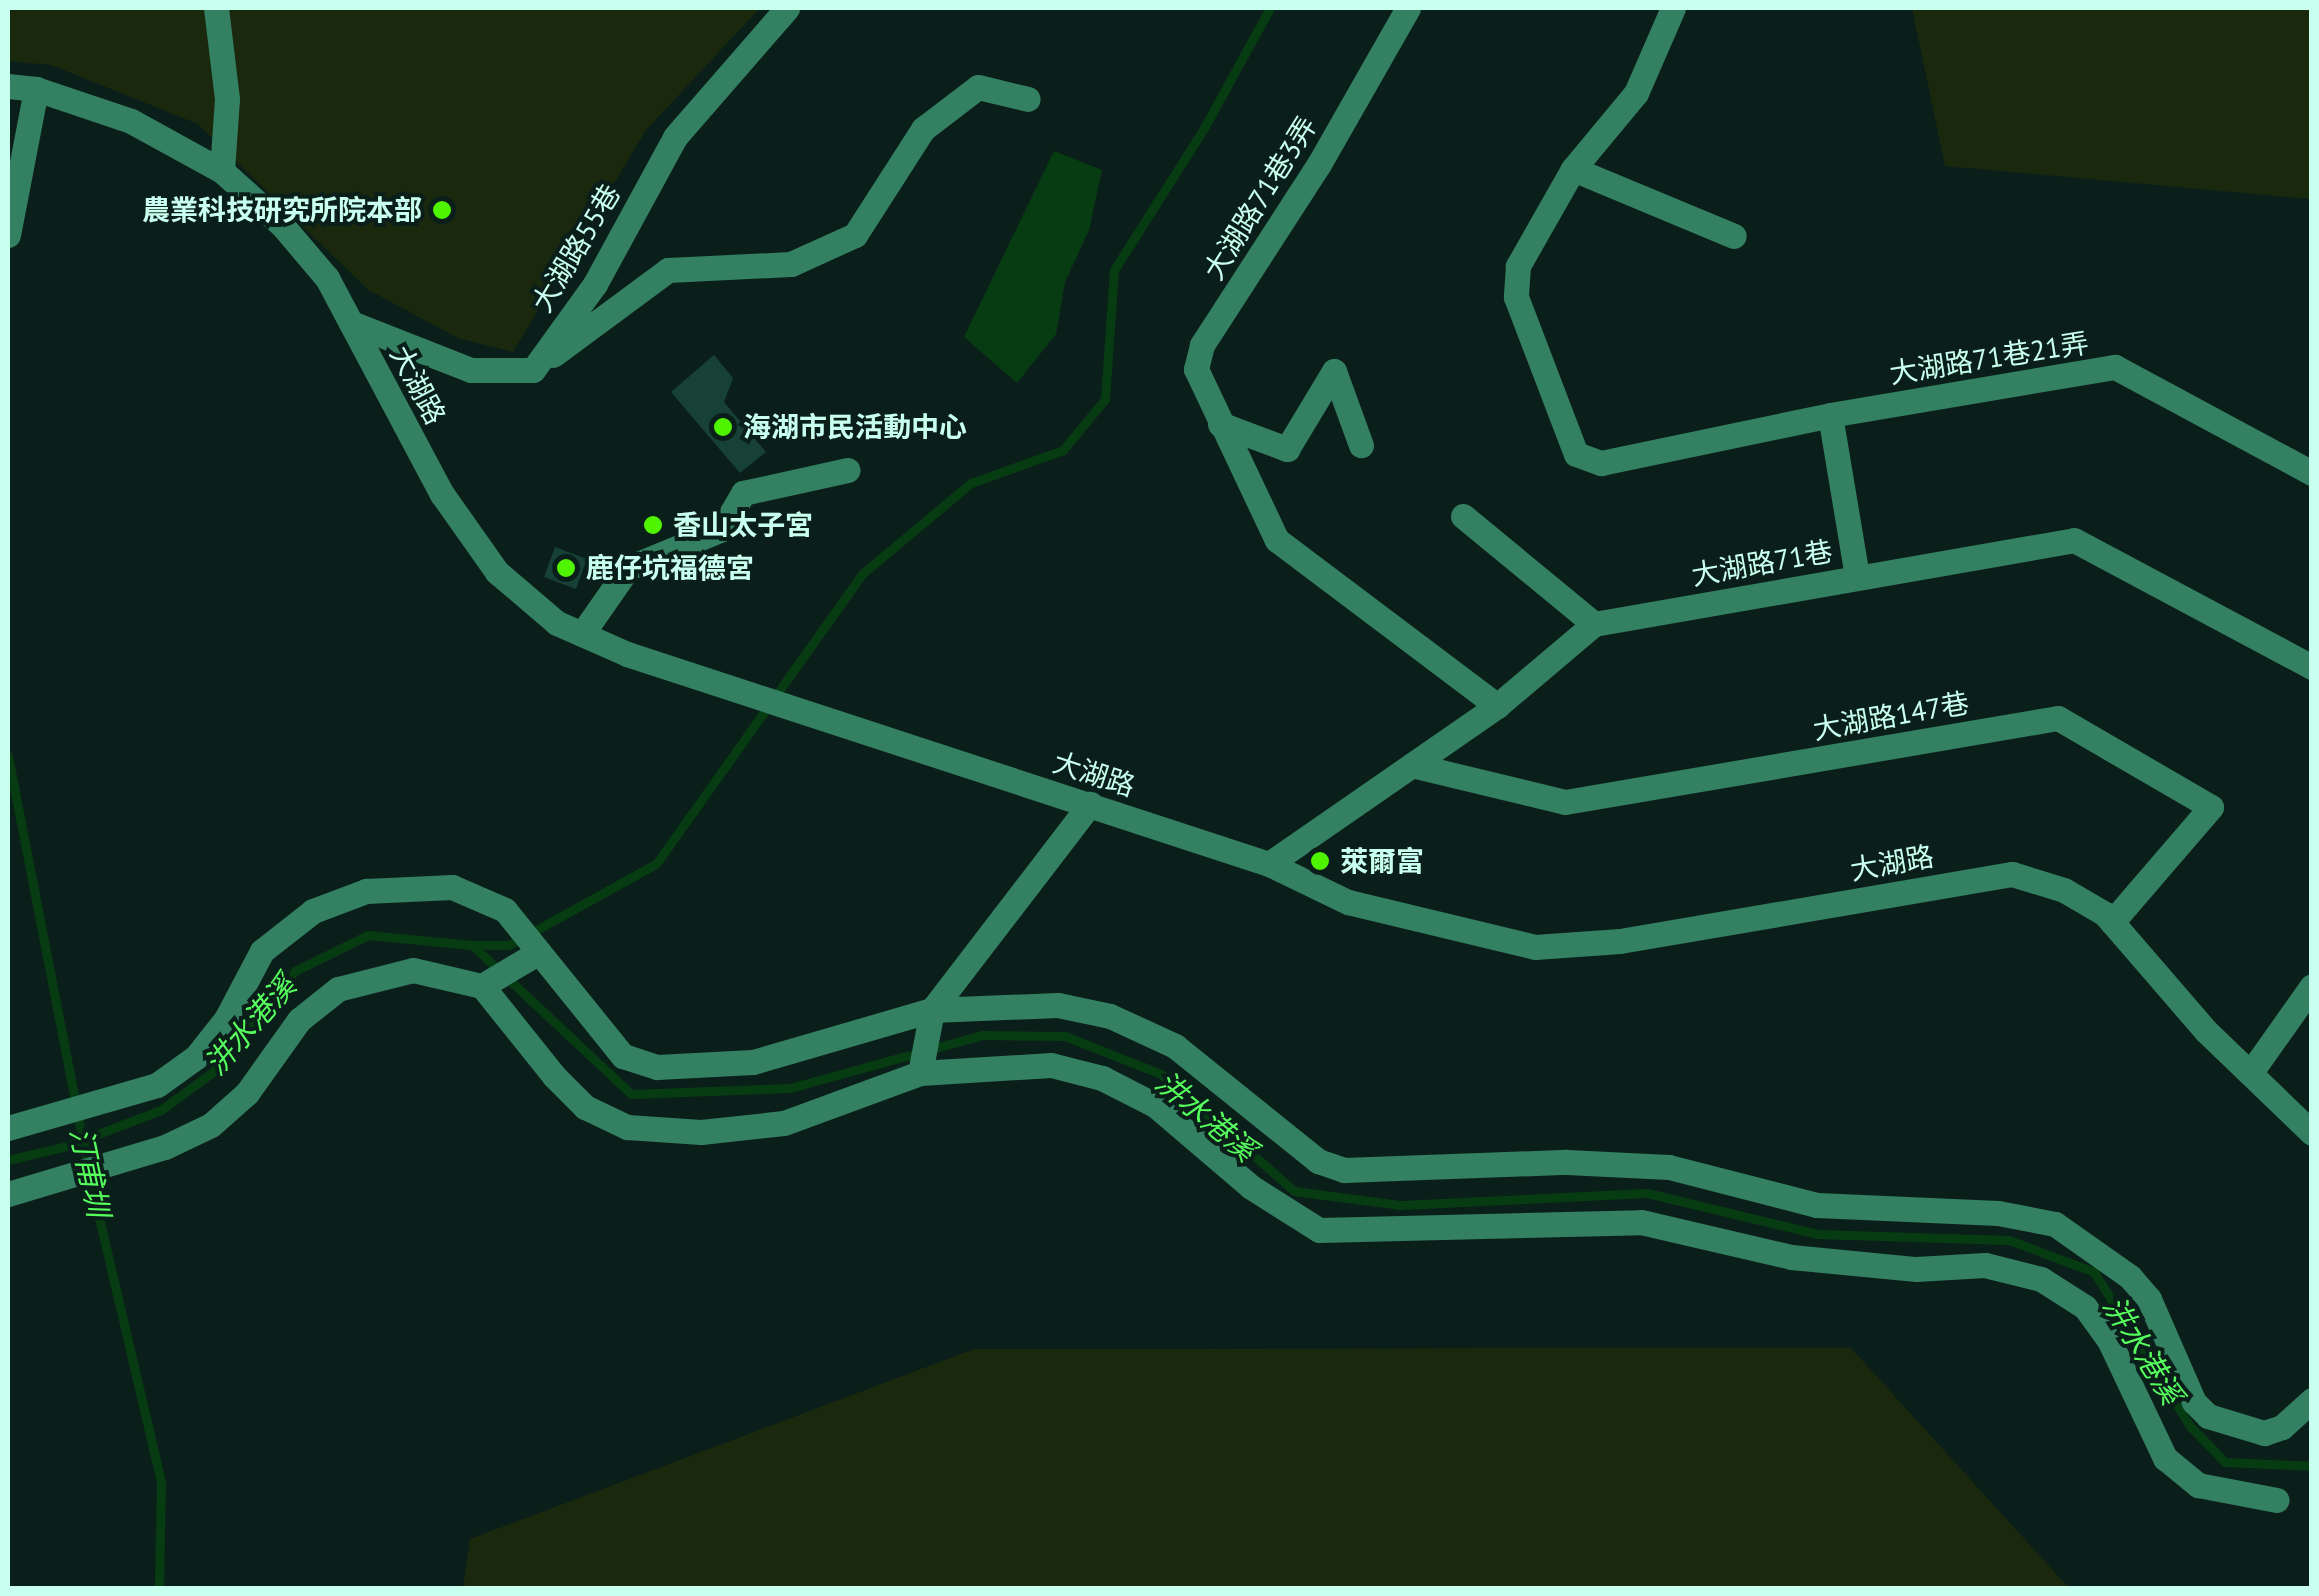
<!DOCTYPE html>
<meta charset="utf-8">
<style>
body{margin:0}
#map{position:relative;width:2319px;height:1596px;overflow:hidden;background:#0b1f1a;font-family:"PT Sans","Noto Sans TC",sans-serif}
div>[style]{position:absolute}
.green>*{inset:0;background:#1a290e}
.water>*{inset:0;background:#073c12}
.stream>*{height:9px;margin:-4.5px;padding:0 4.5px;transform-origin:4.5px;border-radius:4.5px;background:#073c12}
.building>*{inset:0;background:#174037}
.minor>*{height:25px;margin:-12.5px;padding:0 12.5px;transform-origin:12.5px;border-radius:12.5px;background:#348063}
.dots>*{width:28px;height:28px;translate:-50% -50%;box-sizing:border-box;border:5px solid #0b1f1a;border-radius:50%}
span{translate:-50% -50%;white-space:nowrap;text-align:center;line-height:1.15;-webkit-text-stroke:8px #0b1f1a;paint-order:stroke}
.street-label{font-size:28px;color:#c9ffee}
.poi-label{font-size:28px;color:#c9ffee;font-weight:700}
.right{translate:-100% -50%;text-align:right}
.left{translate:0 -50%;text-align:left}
.water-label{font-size:30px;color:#57ff5e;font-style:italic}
.frame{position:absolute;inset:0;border:10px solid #c9ffee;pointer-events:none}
</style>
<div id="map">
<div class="green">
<i style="clip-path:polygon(8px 8px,760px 8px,646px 130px,513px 352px,458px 338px,367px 289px,198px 124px,51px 65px,8px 61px)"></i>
<i style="clip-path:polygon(1912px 8px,2311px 8px,2311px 199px,1945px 166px)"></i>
<i style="clip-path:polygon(1851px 1348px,2069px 1588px,463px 1588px,470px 1539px,974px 1349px)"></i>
</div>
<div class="water">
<i style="clip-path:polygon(1054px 151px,1102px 170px,1089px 230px,1065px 282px,1056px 334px,1017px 383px,964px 337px)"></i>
</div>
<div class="stream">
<i style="left:8px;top:756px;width:444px;rotate:79deg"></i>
<i style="left:93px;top:1192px;width:298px;rotate:76.8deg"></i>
<i style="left:161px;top:1482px;width:106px;rotate:91.1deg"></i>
<i style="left:472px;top:945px;width:37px"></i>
<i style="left:509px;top:945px;width:168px;rotate:-28.9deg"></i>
<i style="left:656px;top:864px;width:356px;rotate:-54.6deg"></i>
<i style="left:862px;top:574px;width:142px;rotate:-39.9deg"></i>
<i style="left:971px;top:483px;width:98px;rotate:-19.7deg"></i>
<i style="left:1063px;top:450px;width:66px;rotate:-50.5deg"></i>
<i style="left:1105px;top:399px;width:129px;rotate:-86deg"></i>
<i style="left:1114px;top:270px;width:168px;rotate:-57.6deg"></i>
<i style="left:1204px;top:128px;width:137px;rotate:-61.2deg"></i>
<i style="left:8px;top:1160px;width:61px;rotate:-13.3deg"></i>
<i style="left:67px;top:1146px;width:101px;rotate:-21deg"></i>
<i style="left:161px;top:1110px;width:66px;rotate:-36.3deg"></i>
<i style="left:214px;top:1071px;width:129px;rotate:-51deg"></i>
<i style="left:295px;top:971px;width:81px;rotate:-26.3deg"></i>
<i style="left:368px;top:935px;width:104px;rotate:5.5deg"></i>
<i style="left:472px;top:945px;width:218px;rotate:43.1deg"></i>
<i style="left:631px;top:1094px;width:159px;rotate:-2.2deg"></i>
<i style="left:790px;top:1088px;width:200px;rotate:-15.4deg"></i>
<i style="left:983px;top:1035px;width:82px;rotate:0.7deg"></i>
<i style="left:1065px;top:1036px;width:103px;rotate:21.6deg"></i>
<i style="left:1161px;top:1074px;width:177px;rotate:41.3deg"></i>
<i style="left:1294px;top:1191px;width:108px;rotate:7.5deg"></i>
<i style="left:1401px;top:1205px;width:246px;rotate:-2.8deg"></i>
<i style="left:1647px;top:1193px;width:176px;rotate:13.5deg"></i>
<i style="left:1818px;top:1234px;width:191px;rotate:1.8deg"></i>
<i style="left:2009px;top:1240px;width:91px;rotate:20.6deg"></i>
<i style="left:2094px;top:1272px;width:181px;rotate:58.1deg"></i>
<i style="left:2190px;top:1426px;width:50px;rotate:45.8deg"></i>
<i style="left:2225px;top:1462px;width:87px;rotate:2.6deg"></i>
</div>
<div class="building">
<i style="clip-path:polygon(714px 355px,733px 378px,724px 402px,766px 452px,740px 473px,671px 392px)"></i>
<i style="clip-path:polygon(555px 547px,587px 559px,576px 589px,544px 577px)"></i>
</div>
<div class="minor">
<i style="left:216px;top:8px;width:92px;rotate:83.1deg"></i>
<i style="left:227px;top:99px;width:72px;rotate:94deg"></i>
<i style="left:1408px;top:8px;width:180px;rotate:119.7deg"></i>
<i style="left:1319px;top:164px;width:216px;rotate:122.9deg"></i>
<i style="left:1202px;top:345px;width:25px;rotate:104deg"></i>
<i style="left:1196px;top:369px;width:189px;rotate:64.7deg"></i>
<i style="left:1277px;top:540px;width:276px;rotate:37deg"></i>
<i style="left:1673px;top:8px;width:93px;rotate:113.5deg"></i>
<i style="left:1636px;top:93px;width:99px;rotate:129.7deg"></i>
<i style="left:1573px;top:169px;width:112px;rotate:119.6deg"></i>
<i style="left:1518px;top:266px;width:31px;rotate:94deg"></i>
<i style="left:1516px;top:297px;width:168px;rotate:69.1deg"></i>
<i style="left:1576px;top:454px;width:27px;rotate:20deg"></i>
<i style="left:1601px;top:463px;width:234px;rotate:-11.8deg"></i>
<i style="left:1830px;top:415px;width:289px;rotate:-9.6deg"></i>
<i style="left:2115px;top:367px;width:224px;rotate:28.3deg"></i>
<i style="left:8px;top:86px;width:28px;rotate:6deg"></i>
<i style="left:36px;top:89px;width:100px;rotate:18.6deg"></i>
<i style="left:131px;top:121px;width:104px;rotate:28.8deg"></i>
<i style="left:222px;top:171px;width:81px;rotate:42deg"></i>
<i style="left:282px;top:225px;width:70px;rotate:49.7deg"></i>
<i style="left:327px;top:278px;width:245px;rotate:62deg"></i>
<i style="left:442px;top:494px;width:95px;rotate:54.8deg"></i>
<i style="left:497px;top:572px;width:79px;rotate:40.4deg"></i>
<i style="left:557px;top:623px;width:77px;rotate:23.9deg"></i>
<i style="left:627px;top:654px;width:675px;rotate:18.11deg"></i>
<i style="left:1269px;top:864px;width:88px;rotate:25.7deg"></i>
<i style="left:1348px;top:902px;width:192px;rotate:13.5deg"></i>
<i style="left:1535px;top:947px;width:85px;rotate:-4deg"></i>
<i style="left:1620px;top:941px;width:398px;rotate:-9.7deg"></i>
<i style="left:2012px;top:874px;width:54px;rotate:17.1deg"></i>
<i style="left:2064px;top:890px;width:48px;rotate:30.3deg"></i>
<i style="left:2105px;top:914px;width:155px;rotate:49.2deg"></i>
<i style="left:2206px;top:1031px;width:147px;rotate:43.9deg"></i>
<i style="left:1573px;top:169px;width:174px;rotate:22.6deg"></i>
<i style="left:8px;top:235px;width:149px;rotate:-79.1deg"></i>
<i style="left:351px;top:323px;width:129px;rotate:21.4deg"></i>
<i style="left:471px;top:370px;width:62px"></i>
<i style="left:533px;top:370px;width:106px;rotate:-54.2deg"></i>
<i style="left:595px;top:284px;width:167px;rotate:-61.4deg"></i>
<i style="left:675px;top:137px;width:171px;rotate:-49deg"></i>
<i style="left:553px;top:355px;width:143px;rotate:-36.5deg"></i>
<i style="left:668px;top:270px;width:123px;rotate:-2.8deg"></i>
<i style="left:791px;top:264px;width:70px;rotate:-24.4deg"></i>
<i style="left:855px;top:235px;width:126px;rotate:-57.3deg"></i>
<i style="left:923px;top:129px;width:69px;rotate:-37.4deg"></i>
<i style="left:978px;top:87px;width:51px;rotate:13.5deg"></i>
<i style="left:1830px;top:415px;width:164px;rotate:80.5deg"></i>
<i style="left:1220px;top:424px;width:72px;rotate:20.5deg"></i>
<i style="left:1287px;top:449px;width:91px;rotate:-58.9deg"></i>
<i style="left:1334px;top:371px;width:79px;rotate:70deg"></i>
<i style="left:1463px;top:516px;width:170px;rotate:39.5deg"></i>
<i style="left:582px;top:634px;width:80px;rotate:-55.1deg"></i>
<i style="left:628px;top:568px;width:102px;rotate:-22.5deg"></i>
<i style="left:722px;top:529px;width:42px;rotate:-59.7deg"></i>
<i style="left:743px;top:493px;width:107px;rotate:-12.4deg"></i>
<i style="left:1412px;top:765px;width:157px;rotate:13.6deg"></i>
<i style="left:1565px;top:802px;width:500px;rotate:-9.67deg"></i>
<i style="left:2058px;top:718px;width:177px;rotate:30.2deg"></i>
<i style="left:2211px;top:807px;width:152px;rotate:130.7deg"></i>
<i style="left:1269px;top:864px;width:277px;rotate:-34.7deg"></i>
<i style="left:1497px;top:706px;width:127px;rotate:-40.2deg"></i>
<i style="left:1594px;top:624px;width:487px;rotate:-9.9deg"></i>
<i style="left:2074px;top:540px;width:270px;rotate:28.1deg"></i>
<i style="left:482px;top:986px;width:66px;rotate:-30.8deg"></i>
<i style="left:2251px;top:1072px;width:105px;rotate:-54.7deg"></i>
<i style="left:920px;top:1073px;width:64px;rotate:-79.2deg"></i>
<i style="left:932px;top:1010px;width:260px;rotate:-52.5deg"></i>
<i style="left:8px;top:1128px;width:155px;rotate:-16.1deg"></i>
<i style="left:157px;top:1085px;width:48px;rotate:-35.7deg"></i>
<i style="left:196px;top:1057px;width:48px;rotate:-51.7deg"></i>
<i style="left:226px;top:1019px;width:77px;rotate:-62.1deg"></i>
<i style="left:262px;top:951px;width:65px;rotate:-38.1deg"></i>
<i style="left:313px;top:911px;width:57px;rotate:-20.7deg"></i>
<i style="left:366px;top:891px;width:86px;rotate:-2.7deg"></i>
<i style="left:452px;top:887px;width:58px;rotate:23.5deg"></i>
<i style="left:505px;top:910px;width:188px;rotate:51.1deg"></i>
<i style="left:623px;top:1056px;width:36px;rotate:18deg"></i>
<i style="left:657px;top:1067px;width:96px;rotate:-3deg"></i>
<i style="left:753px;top:1062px;width:186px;rotate:-16.2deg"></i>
<i style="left:932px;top:1010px;width:126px;rotate:-2.3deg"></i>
<i style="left:1058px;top:1005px;width:53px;rotate:11.9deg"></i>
<i style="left:1110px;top:1016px;width:72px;rotate:24.8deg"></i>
<i style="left:1175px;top:1046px;width:184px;rotate:38.8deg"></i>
<i style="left:1318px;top:1161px;width:28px;rotate:19deg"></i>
<i style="left:1344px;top:1170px;width:223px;rotate:-2.1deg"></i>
<i style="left:1567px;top:1162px;width:102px;rotate:2.8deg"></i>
<i style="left:1669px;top:1167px;width:153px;rotate:14.4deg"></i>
<i style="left:1817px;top:1205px;width:181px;rotate:2.5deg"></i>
<i style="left:1998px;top:1213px;width:58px;rotate:10.9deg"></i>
<i style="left:2055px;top:1224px;width:92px;rotate:35.2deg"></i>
<i style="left:2130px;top:1277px;width:29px;rotate:49deg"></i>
<i style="left:2149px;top:1299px;width:112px;rotate:66.4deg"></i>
<i style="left:2194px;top:1402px;width:20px;rotate:45deg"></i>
<i style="left:2208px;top:1416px;width:59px;rotate:16.9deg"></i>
<i style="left:2264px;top:1433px;width:19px;rotate:-18deg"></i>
<i style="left:2282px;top:1427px;width:40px;rotate:-42deg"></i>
<i style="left:8px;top:1194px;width:164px;rotate:-16.7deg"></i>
<i style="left:165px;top:1147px;width:51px;rotate:-25.6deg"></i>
<i style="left:211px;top:1125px;width:48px;rotate:-41.6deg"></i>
<i style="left:247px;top:1093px;width:90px;rotate:-54.5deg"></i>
<i style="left:299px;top:1020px;width:50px;rotate:-38.5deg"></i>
<i style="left:338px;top:989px;width:77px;rotate:-14.2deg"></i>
<i style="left:413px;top:970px;width:71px;rotate:13.1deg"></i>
<i style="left:482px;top:986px;width:115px;rotate:51.3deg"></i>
<i style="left:554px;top:1076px;width:44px;rotate:45deg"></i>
<i style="left:585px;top:1107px;width:47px;rotate:25.5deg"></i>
<i style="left:627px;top:1127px;width:74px;rotate:3.9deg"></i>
<i style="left:701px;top:1132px;width:83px;rotate:-6.2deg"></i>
<i style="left:784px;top:1123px;width:145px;rotate:-20.2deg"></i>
<i style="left:920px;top:1073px;width:131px;rotate:-3.5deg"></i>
<i style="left:1051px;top:1065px;width:53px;rotate:14.3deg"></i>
<i style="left:1102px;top:1078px;width:59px;rotate:27deg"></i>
<i style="left:1155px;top:1105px;width:126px;rotate:40.5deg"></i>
<i style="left:1251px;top:1187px;width:80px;rotate:32.3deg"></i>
<i style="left:1319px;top:1230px;width:322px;rotate:-1.4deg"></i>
<i style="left:1641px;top:1222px;width:154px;rotate:13.1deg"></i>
<i style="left:1791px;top:1257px;width:126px;rotate:5.5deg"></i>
<i style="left:1916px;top:1269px;width:69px;rotate:-3.3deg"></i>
<i style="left:1985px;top:1265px;width:58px;rotate:14deg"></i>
<i style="left:2041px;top:1279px;width:52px;rotate:32.5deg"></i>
<i style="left:2085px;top:1307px;width:41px;rotate:54deg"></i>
<i style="left:2109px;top:1340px;width:131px;rotate:64.6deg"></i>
<i style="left:2165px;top:1458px;width:43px;rotate:39.3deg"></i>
<i style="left:2198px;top:1485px;width:80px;rotate:10.8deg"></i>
</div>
<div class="dots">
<i style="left:442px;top:210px;background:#4ff400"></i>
<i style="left:723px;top:427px;background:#4ff400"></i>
<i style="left:653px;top:525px;background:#4ff400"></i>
<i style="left:566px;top:568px;background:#4ff400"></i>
<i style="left:1320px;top:861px;background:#4ff400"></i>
</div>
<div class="street-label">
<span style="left:1260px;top:198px;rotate:-58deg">大湖路71巷3弄</span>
<span style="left:576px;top:248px;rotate:-59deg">大湖路55巷</span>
<span style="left:1989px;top:358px;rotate:-9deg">大湖路71巷21弄</span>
<span style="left:418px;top:385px;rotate:62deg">大湖路</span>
<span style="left:1762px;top:563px;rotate:-10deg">大湖路71巷</span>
<span style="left:1891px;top:716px;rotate:-10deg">大湖路147巷</span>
<span style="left:1094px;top:774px;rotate:18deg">大湖路</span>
<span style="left:1892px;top:863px;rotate:-10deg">大湖路</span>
</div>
<div class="poi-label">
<span class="right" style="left:422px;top:210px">農業科技研究所院本部</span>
<span class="left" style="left:743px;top:427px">海湖市民活動中心</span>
<span class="left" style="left:673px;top:525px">香山太子宮</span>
<span class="left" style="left:586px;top:568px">鹿仔坑福德宮</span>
<span class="left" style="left:1340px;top:861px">萊爾富</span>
</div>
<div class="water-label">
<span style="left:250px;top:1025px;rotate:-49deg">汫水港溪</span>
<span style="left:1206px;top:1116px;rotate:40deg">汫水港溪</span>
<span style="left:90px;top:1172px;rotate:78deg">汀甫圳</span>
<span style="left:2143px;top:1350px;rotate:58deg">汫水港溪</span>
</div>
<div class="frame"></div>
</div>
